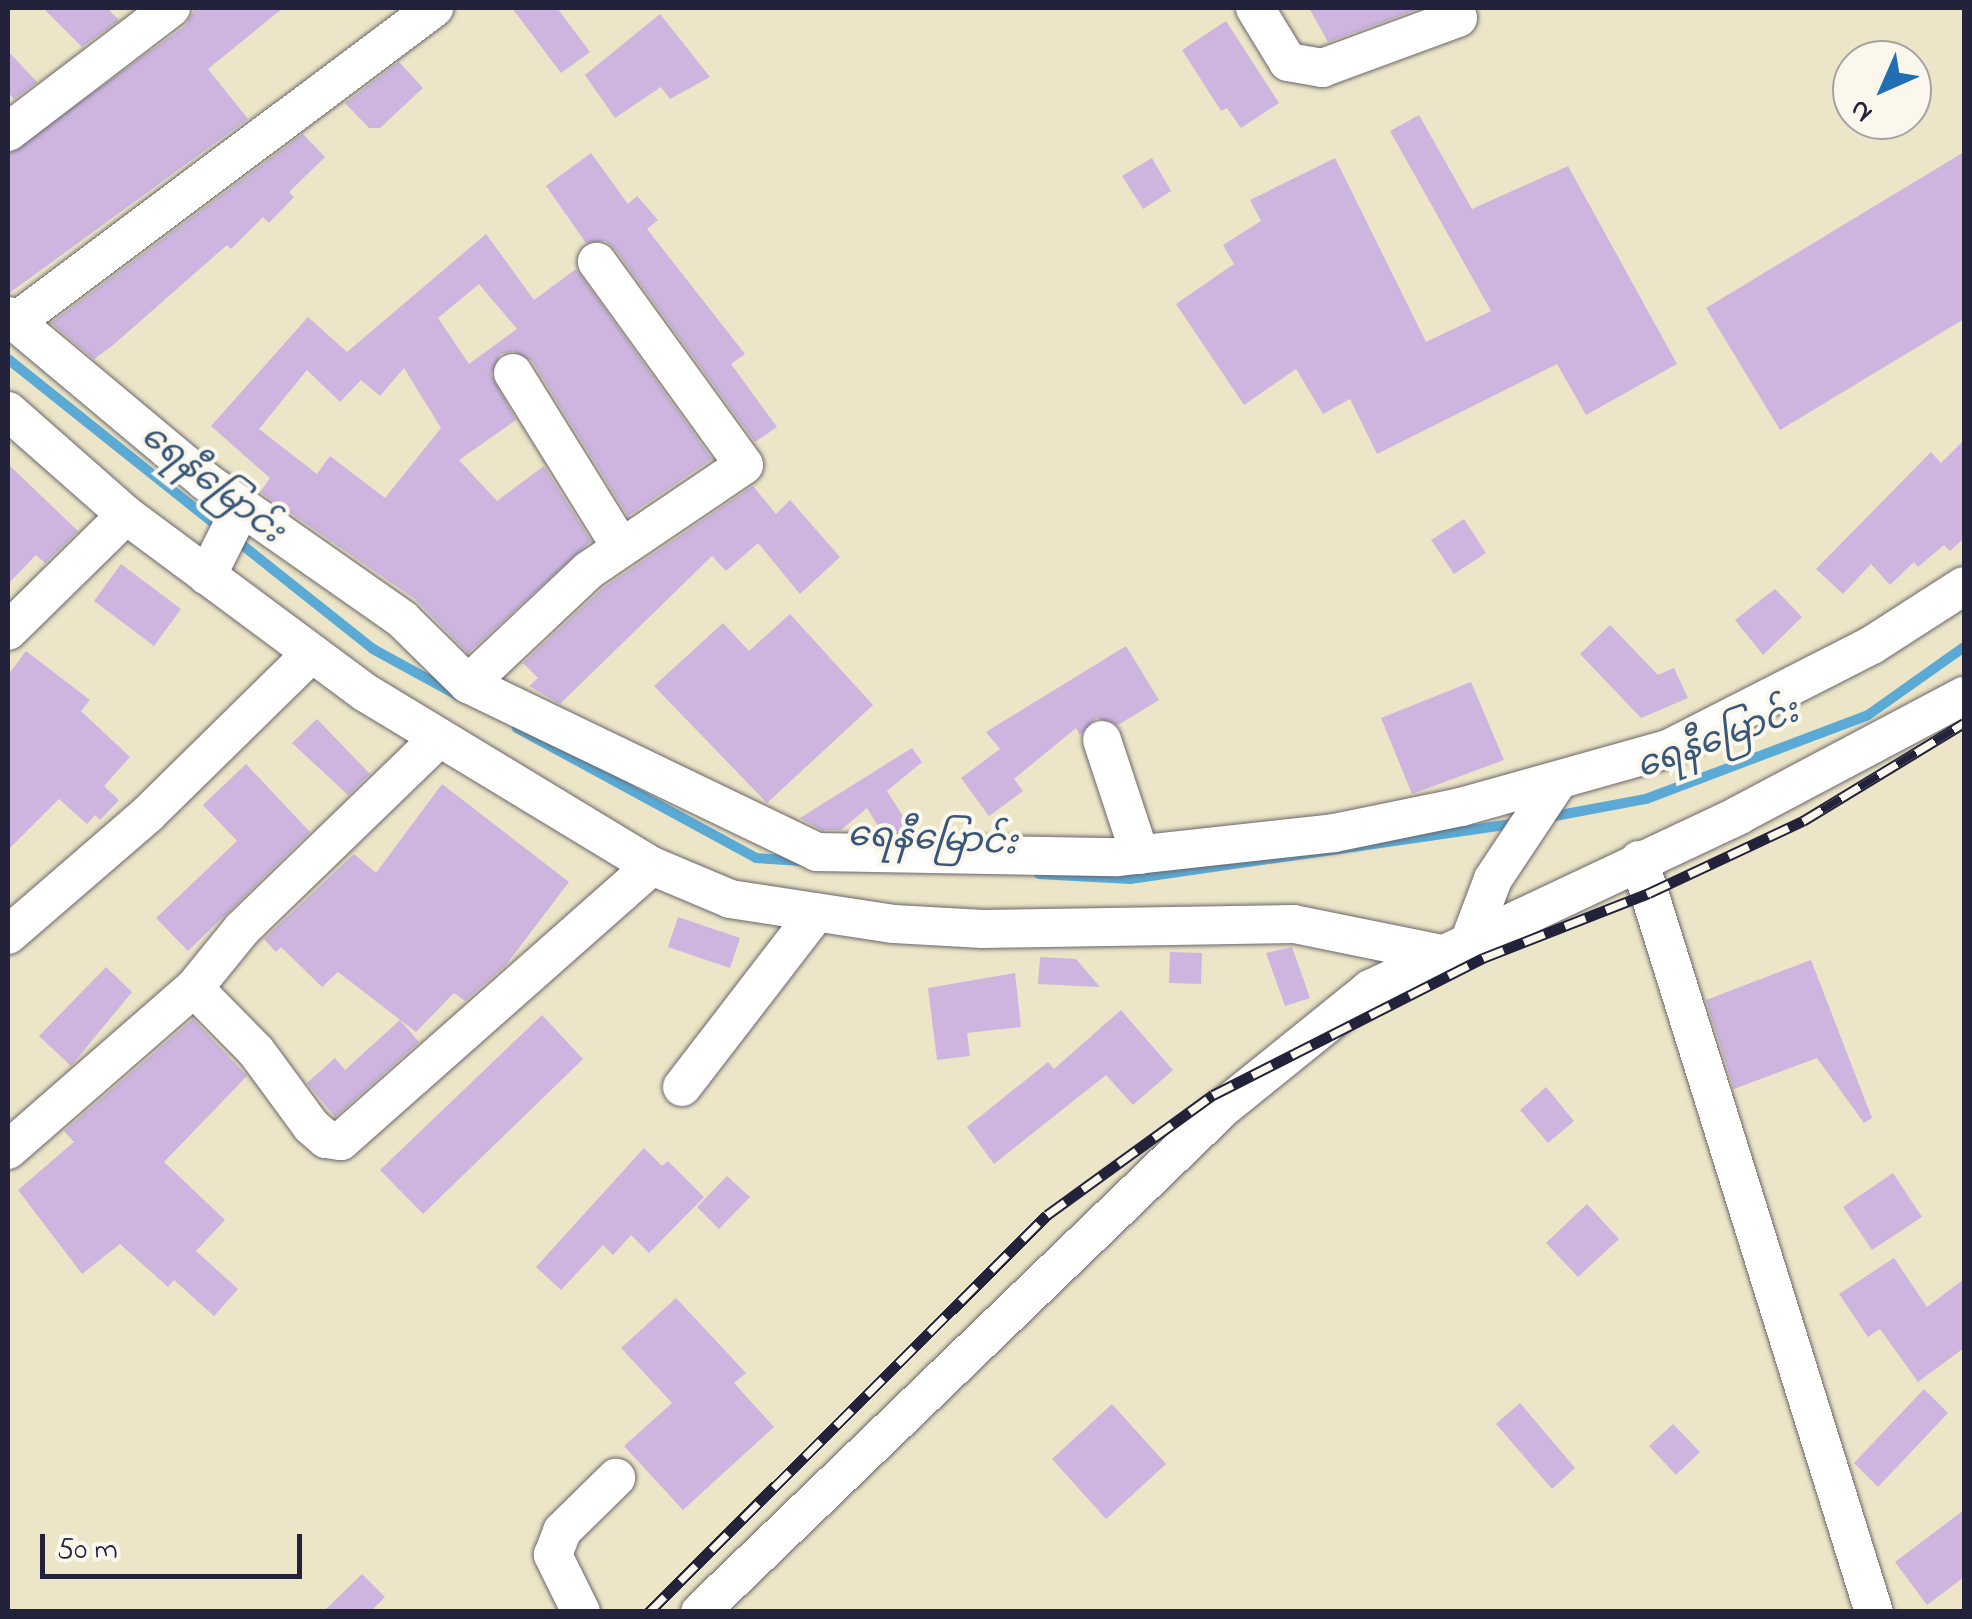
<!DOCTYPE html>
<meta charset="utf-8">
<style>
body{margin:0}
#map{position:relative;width:1972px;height:1619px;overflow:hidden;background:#ede5c7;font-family:"Indie Flower","Noto Sans Myanmar",sans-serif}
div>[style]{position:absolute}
.stream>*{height:10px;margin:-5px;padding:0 5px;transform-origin:5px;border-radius:5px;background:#5aaad5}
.building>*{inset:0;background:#cdb5e0}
.roads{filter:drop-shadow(0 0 2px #69666c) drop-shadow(0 0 2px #69666c)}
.minor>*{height:38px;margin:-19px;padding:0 19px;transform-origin:19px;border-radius:19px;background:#fff}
.rail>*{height:11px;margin-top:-5.5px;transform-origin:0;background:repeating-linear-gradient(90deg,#fbf7ec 0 22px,#22223b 0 44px);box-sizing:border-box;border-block:2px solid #22223b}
span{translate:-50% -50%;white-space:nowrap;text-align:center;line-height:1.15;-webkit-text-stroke:8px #fbf7ec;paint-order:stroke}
.water-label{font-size:35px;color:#385879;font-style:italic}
.frame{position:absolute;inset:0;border:10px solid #22223b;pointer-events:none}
.north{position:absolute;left:1832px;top:40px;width:100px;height:100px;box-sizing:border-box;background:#fbf7ec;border:2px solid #a4a2a5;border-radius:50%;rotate:225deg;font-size:28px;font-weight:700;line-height:40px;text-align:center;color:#22223b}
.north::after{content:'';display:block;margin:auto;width:35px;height:45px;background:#1f6fb2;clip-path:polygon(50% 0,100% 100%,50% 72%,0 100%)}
.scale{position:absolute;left:40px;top:1534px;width:262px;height:45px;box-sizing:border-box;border:5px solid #22223b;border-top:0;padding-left:12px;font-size:30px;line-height:35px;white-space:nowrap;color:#22223b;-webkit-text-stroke:8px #fbf7ec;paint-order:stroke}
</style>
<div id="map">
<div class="stream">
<i style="left:8px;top:359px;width:274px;rotate:38.6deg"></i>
<i style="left:236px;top:540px;width:175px;rotate:38.5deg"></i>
<i style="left:373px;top:649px;width:98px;rotate:28.7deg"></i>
<i style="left:517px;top:728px;width:272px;rotate:28.5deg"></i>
<i style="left:756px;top:858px;width:46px;rotate:3.7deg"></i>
<i style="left:1544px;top:818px;width:104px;rotate:-10.6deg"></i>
<i style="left:1646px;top:799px;width:237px;rotate:-20.7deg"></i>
<i style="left:1868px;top:715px;width:118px;rotate:-35.3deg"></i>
<i style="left:1039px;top:874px;width:91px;rotate:3.1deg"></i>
<i style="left:1130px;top:879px;width:391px;rotate:-8.2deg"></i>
</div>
<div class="building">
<i style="clip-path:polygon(43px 8px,107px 8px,119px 20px,82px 47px)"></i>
<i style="clip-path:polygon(196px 8px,283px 8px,208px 69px,248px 119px,8px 294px,8px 154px,185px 26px)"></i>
<i style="clip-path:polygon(512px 8px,557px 8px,590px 52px,561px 73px)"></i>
<i style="clip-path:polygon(1309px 8px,1421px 8px,1328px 42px)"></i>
<i style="clip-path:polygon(660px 14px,710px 77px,670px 99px,661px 87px,615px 118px,585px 75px)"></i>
<i style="clip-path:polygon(1226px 21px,1279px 103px,1241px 128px,1227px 108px,1221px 111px,1182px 50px)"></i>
<i style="clip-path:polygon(8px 51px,37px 82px,14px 99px,8px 92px)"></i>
<i style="clip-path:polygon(399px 62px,423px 88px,380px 128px,369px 128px,345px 103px)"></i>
<i style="clip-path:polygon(1419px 115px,1472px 209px,1568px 166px,1677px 364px,1586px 415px,1557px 364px,1377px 454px,1350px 399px,1323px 414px,1296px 369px,1244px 405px,1176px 304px,1234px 264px,1223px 245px,1261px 221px,1250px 200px,1335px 158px,1426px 342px,1491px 311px,1390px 131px)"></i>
<i style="clip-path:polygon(303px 134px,325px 157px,289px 192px,294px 197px,269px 223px,263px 217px,231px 249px,227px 245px,112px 346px,94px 359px,51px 323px)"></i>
<i style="clip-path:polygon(1964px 152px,1964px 319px,1780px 430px,1706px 308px)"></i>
<i style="clip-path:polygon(591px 153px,628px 204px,637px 196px,658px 220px,647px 229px,745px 354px,731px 364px,777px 427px,755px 442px,615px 249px,605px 241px,586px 243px,546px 186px)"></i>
<i style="clip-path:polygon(1152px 158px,1171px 191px,1143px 209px,1122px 176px)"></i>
<i style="clip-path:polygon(evenodd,486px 234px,534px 300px,576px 269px,712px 459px,628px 516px,532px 361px,513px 351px,500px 354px,491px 375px,516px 420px,459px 460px,497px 501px,544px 466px,591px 541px,468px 653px,415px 599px,260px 492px,270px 478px,211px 426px,308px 317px,347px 352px,486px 234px,479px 284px,517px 329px,469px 364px,438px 318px,479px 284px,486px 234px,404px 368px,441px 428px,385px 498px,330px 456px,317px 474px,259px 429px,307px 370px,340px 402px,361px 380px,380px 396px,404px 368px)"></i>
<i style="clip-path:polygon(1964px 440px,1964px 538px,1950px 551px,1944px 545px,1918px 567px,1914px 562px,1890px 585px,1871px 564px,1843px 594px,1816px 569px,1931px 452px,1941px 463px)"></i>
<i style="clip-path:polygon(8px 464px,78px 531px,45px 563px,36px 555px,8px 584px)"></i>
<i style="clip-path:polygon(753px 486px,776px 514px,790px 500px,840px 557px,800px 594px,758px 543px,726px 571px,712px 556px,560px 704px,529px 686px,538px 678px,523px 663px,603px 588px)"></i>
<i style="clip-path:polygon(1464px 519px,1486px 553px,1454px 574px,1431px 540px)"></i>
<i style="clip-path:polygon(121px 564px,181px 609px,154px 646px,94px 601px)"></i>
<i style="clip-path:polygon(1775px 589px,1802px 617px,1763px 655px,1735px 620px)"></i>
<i style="clip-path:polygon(790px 614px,873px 705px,767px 803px,654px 686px,723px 623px,749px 651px)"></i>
<i style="clip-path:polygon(1610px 625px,1658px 675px,1674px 668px,1688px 698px,1641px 718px,1580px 654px)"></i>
<i style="clip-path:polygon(1126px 646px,1159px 700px,1118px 725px,1096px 718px,1080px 735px,1076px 728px,1014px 779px,1023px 791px,989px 816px,961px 778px,1000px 749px,986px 732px)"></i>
<i style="clip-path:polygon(26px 651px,90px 700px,81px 711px,130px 757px,104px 786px,119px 800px,100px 820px,95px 815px,87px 824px,59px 799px,8px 850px,8px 675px)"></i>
<i style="clip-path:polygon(1471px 682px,1504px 760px,1412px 794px,1381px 718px)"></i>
<i style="clip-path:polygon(317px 719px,370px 774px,348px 795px,292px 743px)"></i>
<i style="clip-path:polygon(912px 748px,922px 762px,887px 791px,912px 831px,881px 831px,867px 808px,841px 830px,822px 830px,800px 818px)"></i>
<i style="clip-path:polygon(246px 764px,310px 832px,188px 951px,156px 918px,237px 841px,203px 805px)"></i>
<i style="clip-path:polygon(442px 784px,569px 882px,506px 965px,465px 1001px,454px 993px,416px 1032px,338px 972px,322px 987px,281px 947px,276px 952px,264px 939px,354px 854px,376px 873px)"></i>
<i style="clip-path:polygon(678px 917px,740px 938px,730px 968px,668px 947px)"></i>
<i style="clip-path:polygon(1292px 947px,1310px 998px,1285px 1006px,1266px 953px)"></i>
<i style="clip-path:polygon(1170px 952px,1202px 953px,1201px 984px,1169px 983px)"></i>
<i style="clip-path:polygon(1040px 957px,1076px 959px,1100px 987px,1038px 984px)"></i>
<i style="clip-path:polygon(1811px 960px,1872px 1118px,1864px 1123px,1817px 1058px,1734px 1089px,1706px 1000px)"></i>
<i style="clip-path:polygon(106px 967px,132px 992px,71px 1066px,39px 1036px)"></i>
<i style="clip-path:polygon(1015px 973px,1021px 1027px,967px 1033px,970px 1056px,937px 1060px,928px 988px)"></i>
<i style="clip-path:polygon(1121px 1010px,1173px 1070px,1133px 1105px,1106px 1075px,994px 1164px,967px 1127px,1048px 1062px,1054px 1069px)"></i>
<i style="clip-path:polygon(542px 1015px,583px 1059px,423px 1214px,380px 1170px)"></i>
<i style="clip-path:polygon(193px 1019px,247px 1076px,164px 1162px,225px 1220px,196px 1251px,238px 1289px,214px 1316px,174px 1280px,168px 1287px,120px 1244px,82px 1274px,18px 1190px,74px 1142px,64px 1131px)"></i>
<i style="clip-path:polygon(400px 1020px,419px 1042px,335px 1117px,307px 1083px,335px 1058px,345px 1070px)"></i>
<i style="clip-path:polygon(1546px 1087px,1574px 1121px,1548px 1143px,1520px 1110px)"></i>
<i style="clip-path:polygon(644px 1148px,662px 1166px,668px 1161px,704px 1197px,649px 1253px,631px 1235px,613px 1255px,603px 1245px,561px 1290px,536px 1267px)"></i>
<i style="clip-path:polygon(1893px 1173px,1922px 1217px,1872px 1250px,1843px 1207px)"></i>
<i style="clip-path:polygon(727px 1176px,750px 1197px,719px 1229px,697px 1207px)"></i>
<i style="clip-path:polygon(1587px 1204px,1619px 1239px,1578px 1277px,1546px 1243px)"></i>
<i style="clip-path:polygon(1894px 1258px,1927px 1307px,1964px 1279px,1964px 1348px,1918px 1382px,1880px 1329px,1868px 1337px,1839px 1294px)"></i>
<i style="clip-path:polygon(676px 1298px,746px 1373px,734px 1383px,774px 1427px,683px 1510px,624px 1446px,672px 1403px,621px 1348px)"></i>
<i style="clip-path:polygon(1924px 1389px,1948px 1413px,1878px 1487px,1854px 1463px)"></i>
<i style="clip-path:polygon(1520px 1403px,1575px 1468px,1552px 1489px,1496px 1424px)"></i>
<i style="clip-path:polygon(1112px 1404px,1166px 1464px,1106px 1519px,1052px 1459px)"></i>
<i style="clip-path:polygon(1673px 1424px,1700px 1452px,1676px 1475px,1649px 1446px)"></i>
<i style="clip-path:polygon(1964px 1510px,1964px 1577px,1927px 1605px,1895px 1562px)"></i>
<i style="clip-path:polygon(362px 1574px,385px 1597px,370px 1612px,323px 1612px)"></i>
</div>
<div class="roads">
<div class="minor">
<i style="left:1255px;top:8px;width:63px;rotate:58.6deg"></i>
<i style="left:1288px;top:62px;width:35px;rotate:10deg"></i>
<i style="left:1322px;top:68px;width:145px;rotate:-20.2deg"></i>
<i style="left:8px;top:132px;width:205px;rotate:-37.3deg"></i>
<i style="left:8px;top:316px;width:257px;rotate:39.9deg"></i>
<i style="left:205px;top:481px;width:241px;rotate:35deg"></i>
<i style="left:402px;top:619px;width:93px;rotate:44.6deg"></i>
<i style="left:468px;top:684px;width:387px;rotate:25.7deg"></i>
<i style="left:817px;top:852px;width:300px;rotate:1deg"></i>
<i style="left:1117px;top:857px;width:218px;rotate:-6.3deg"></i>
<i style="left:1334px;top:833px;width:130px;rotate:-11.6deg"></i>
<i style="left:1461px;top:807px;width:215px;rotate:-15.7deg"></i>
<i style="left:1668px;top:749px;width:229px;rotate:-27deg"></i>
<i style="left:1872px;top:645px;width:109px;rotate:-32.7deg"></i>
<i style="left:15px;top:322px;width:524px;rotate:-36.85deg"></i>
<i style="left:513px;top:373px;width:205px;rotate:58.2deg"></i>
<i style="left:8px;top:411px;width:157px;rotate:41.4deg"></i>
<i style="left:126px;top:515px;width:299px;rotate:36.6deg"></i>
<i style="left:366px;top:693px;width:334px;rotate:31.2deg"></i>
<i style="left:652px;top:866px;width:85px;rotate:22.9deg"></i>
<i style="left:730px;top:899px;width:166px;rotate:8.7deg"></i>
<i style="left:894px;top:924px;width:89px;rotate:3.2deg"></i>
<i style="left:983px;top:929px;width:311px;rotate:-0.9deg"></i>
<i style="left:1294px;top:924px;width:145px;rotate:11.5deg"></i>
<i style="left:207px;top:576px;width:76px;rotate:-63.4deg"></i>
<i style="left:8px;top:631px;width:165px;rotate:-44.5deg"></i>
<i style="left:468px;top:684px;width:166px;rotate:-43.3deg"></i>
<i style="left:589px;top:570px;width:187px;rotate:-34.1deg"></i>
<i style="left:744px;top:465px;width:251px;rotate:-125.9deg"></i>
<i style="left:1102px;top:740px;width:121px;rotate:71.7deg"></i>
<i style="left:1639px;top:860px;width:788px;rotate:72.65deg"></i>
<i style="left:8px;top:935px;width:185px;rotate:-40.8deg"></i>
<i style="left:148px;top:814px;width:227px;rotate:-44.5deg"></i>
<i style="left:1471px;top:937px;width:62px;rotate:-69.2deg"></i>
<i style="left:1493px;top:879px;width:114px;rotate:-56.4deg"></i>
<i style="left:194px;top:988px;width:88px;rotate:45.5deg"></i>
<i style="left:256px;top:1051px;width:93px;rotate:53.7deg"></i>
<i style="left:311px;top:1126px;width:20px;rotate:41deg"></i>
<i style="left:326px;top:1139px;width:15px;rotate:8deg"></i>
<i style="left:341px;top:1141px;width:415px;rotate:-41.5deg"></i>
<i style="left:682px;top:1087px;width:220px;rotate:-52.4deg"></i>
<i style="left:8px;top:1150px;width:247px;rotate:-41.1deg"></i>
<i style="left:194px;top:988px;width:76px;rotate:-50.9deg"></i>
<i style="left:242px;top:929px;width:273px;rotate:-44.1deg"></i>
<i style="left:581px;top:1612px;width:64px;rotate:-116.2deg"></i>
<i style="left:553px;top:1555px;width:26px;rotate:-69deg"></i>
<i style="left:562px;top:1531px;width:76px;rotate:-44.5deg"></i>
<i style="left:700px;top:1612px;width:728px;rotate:-43.94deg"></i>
<i style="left:1224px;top:1107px;width:188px;rotate:-38.9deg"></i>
<i style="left:1370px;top:989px;width:408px;rotate:-25.2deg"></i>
<i style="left:1739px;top:815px;width:255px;rotate:-27.9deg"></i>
</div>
</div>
<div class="rail">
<i style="left:649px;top:1612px;width:562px;rotate:-44.93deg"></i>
<i style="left:1047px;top:1215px;width:205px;rotate:-35.9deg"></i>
<i style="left:1213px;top:1095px;width:303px;rotate:-26.9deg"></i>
<i style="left:1483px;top:958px;width:178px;rotate:-21.4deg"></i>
<i style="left:1649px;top:893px;width:170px;rotate:-25.1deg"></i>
<i style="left:1803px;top:821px;width:188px;rotate:-31.3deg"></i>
</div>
<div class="water-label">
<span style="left:211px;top:485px;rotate:38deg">ရေနီမြောင်း</span>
<span style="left:1718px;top:741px;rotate:-20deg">ရေနီမြောင်း</span>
<span style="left:932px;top:841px;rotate:3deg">ရေနီမြောင်း</span>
</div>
<div class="frame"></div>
<div class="north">N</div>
<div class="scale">50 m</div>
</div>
